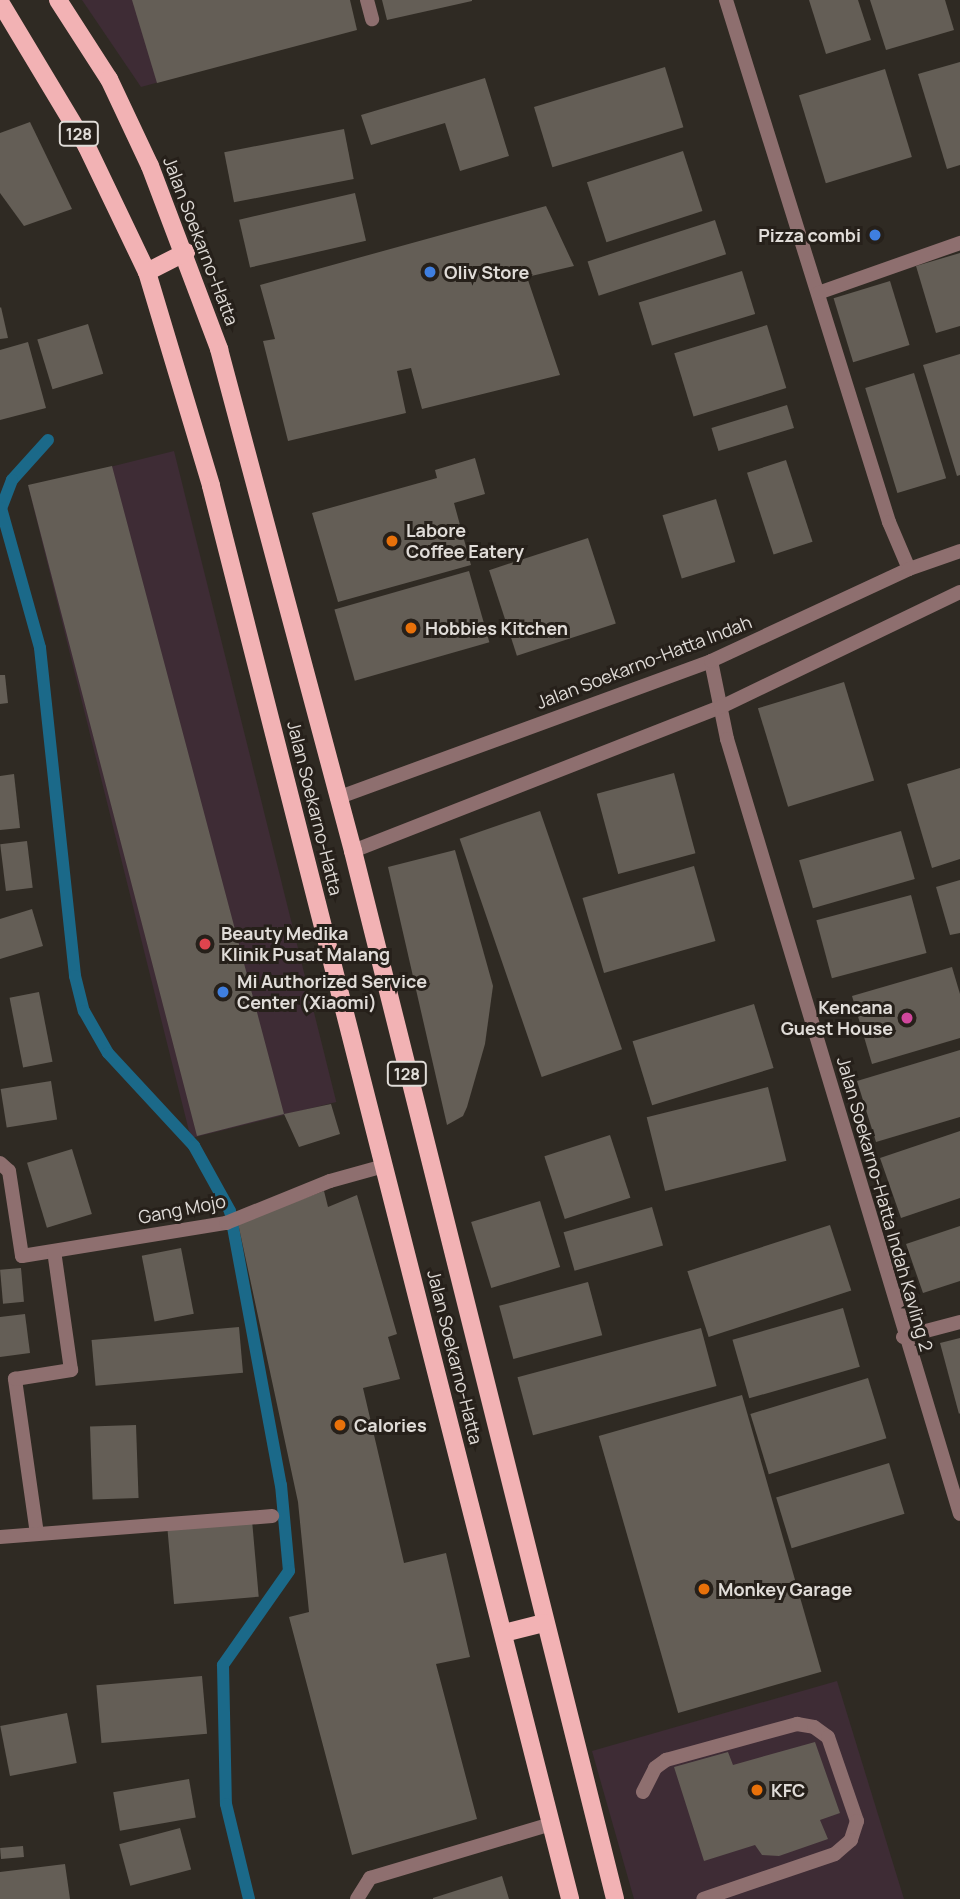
<!DOCTYPE html>
<html>
<head>
<meta charset="utf-8">
<style>
	body { margin:0 }
	#map { position:relative; width:960px; height:1899px; overflow:hidden; background:#2f2a23; font-family:Manrope,sans-serif }
	div>[style] { position:absolute }
	.commercial>* { inset:0; background:#3e2c35; transform-origin:0 0 }
	.stream>* { height:12px; margin:-6px; padding:0 6px; transform-origin:6px; border-radius:6px; background:#1b6989 }
	.building>* { inset:0; background:#645e56; transform-origin:0 0 }
	.service>* { height:14px; margin:-7px; padding:0 7px; transform-origin:7px; border-radius:7px; background:#8e6f6f }
	.minor>* { height:14px; margin:-7px; padding:0 7px; transform-origin:7px; border-radius:7px; background:#8e6f6f }
	.primary>* { height:18px; margin:-9px; padding:0 9px; transform-origin:9px; border-radius:9px; background:#f2b2b4 }
	.dots>* { width:19px; height:19px; translate:-50% -50%; box-sizing:border-box; border:4px solid #26201a; border-radius:50% }
	span { translate:-50% -50%; white-space:nowrap; text-align:center; line-height:1.15; -webkit-text-stroke:6px #26201a; paint-order:stroke }
	.shield-label span { padding:2px 5px; background:#26201a; border:2px solid; border-radius:5px; -webkit-text-stroke-width:0 }
	.shield-label { font-size:16px; color:#e0dcd8; font-weight:700 }
	.poi-label { font-size:18px; color:#e0dcd8; font-weight:700 }
	.right { translate:-100% -50%; text-align:right }
	.left { translate:0 -50%; text-align:left }
	.street-label { font-size:18px; color:#e0dcd8 }
</style>
</head>
<body>
<div id="map">
	<div class="commercial">
		<div style="clip-path:polygon(82px 0,244px 0,258px 55px,141px 87px)"></div>
		<div style="left:174px;top:451px;width:671px;height:150px;rotate:76deg"></div>
		<div style="clip-path:polygon(837px 1681px,904px 1899px,634px 1899px,592px 1751px)"></div>
	</div>
	<div class="stream">
		<div style="left:48px;top:440px;width:54px;rotate:132deg"></div>
		<div style="left:12px;top:480px;width:30px;rotate:111deg"></div>
		<div style="left:1px;top:508px;width:145px;rotate:74.4deg"></div>
		<div style="left:40px;top:648px;width:330px;rotate:83.9deg"></div>
		<div style="left:75px;top:976px;width:36px;rotate:76deg"></div>
		<div style="left:84px;top:1011px;width:48px;rotate:60.3deg"></div>
		<div style="left:108px;top:1053px;width:127px;rotate:47.2deg"></div>
		<div style="left:194px;top:1146px;width:74px;rotate:61deg"></div>
		<div style="left:230px;top:1211px;width:279px;rotate:79.5deg"></div>
		<div style="left:281px;top:1485px;width:86px;rotate:84.7deg"></div>
		<div style="left:289px;top:1571px;width:115px;rotate:125.1deg"></div>
		<div style="left:223px;top:1665px;width:139px;rotate:88.8deg"></div>
		<div style="left:226px;top:1804px;width:98px;rotate:76.4deg"></div>
	</div>
	<div class="building">
		<div style="clip-path:polygon(132px 0,350px 0,357px 30px,157px 83px)"></div>
		<div style="clip-path:polygon(382px 0,472px 0,472px 1px,387px 20px)"></div>
		<div style="clip-path:polygon(809px 0,858px 0,871px 40px,826px 54px)"></div>
		<div style="clip-path:polygon(870px 0,945px 0,954px 30px,886px 50px)"></div>
		<div style="clip-path:polygon(960px 62px,960px 165px,947px 169px,918px 74px)"></div>
		<div style="left:665px;top:67px;width:63px;height:137px;rotate:73deg"></div>
		<div style="left:885px;top:69px;width:92px;height:90px;rotate:73deg"></div>
		<div style="clip-path:polygon(485px 78px,509px 156px,460px 171px,445px 123px,371px 145px,361px 115px)"></div>
		<div style="clip-path:polygon(30px 122px,72px 209px,24px 226px,0 193px,0 133px)"></div>
		<div style="left:344px;top:129px;width:51px;height:122px;rotate:79deg"></div>
		<div style="left:683px;top:151px;width:63px;height:101px;rotate:72deg"></div>
		<div style="left:355px;top:193px;width:49px;height:119px;rotate:77deg"></div>
		<div style="clip-path:polygon(546px 206px,574px 266px,527px 277px,560px 375px,422px 409px,411px 368px,397px 371px,406px 413px,288px 441px,263px 341px,275px 339px,260px 285px)"></div>
		<div style="left:715px;top:220px;width:36px;height:134px;rotate:72deg"></div>
		<div style="clip-path:polygon(960px 253px,960px 326px,936px 333px,916px 266px)"></div>
		<div style="left:742px;top:271px;width:45px;height:108px;rotate:73deg"></div>
		<div style="left:890px;top:281px;width:67px;height:59px;rotate:73deg"></div>
		<div style="clip-path:polygon(1px 307px,8px 338px,0 339px,0 308px)"></div>
		<div style="left:88px;top:324px;width:52px;height:53px;rotate:73deg"></div>
		<div style="left:767px;top:325px;width:66px;height:97px;rotate:73deg"></div>
		<div style="clip-path:polygon(28px 342px,46px 408px,0 420px,0 350px)"></div>
		<div style="clip-path:polygon(960px 354px,960px 475px,957px 476px,923px 365px)"></div>
		<div style="left:914px;top:373px;width:110px;height:51px;rotate:73deg"></div>
		<div style="left:787px;top:405px;width:24px;height:79px;rotate:73deg"></div>
		<div style="clip-path:polygon(475px 458px,485px 494px,454px 503px,471px 565px,338px 602px,312px 513px,437px 478px,435px 470px)"></div>
		<div style="left:786px;top:460px;width:86px;height:41px;rotate:72deg"></div>
		<div style="clip-path:polygon(112px 466px,284px 1114px,331px 1104px,340px 1134px,299px 1147px,284px 1114px,197px 1136px,28px 485px)"></div>
		<div style="left:716px;top:499px;width:66px;height:56px;rotate:73deg"></div>
		<div style="left:588px;top:538px;width:90px;height:104px;rotate:72deg"></div>
		<div style="left:469px;top:571px;width:74px;height:140px;rotate:74deg"></div>
		<div style="clip-path:polygon(0 675px,5px 675px,8px 703px,0 704px)"></div>
		<div style="left:844px;top:682px;width:103px;height:90px;rotate:73deg"></div>
		<div style="clip-path:polygon(960px 768px,960px 859px,932px 868px,907px 784px)"></div>
		<div style="left:674px;top:773px;width:83px;height:80px;rotate:75deg"></div>
		<div style="clip-path:polygon(14px 774px,20px 828px,0 830px,0 776px)"></div>
		<div style="left:540px;top:811px;width:252px;height:85px;rotate:71deg"></div>
		<div style="left:901px;top:831px;width:50px;height:106px;rotate:74deg"></div>
		<div style="left:27px;top:841px;width:47px;height:27px;rotate:83deg"></div>
		<div style="clip-path:polygon(455px 850px,493px 986px,485px 1044px,467px 1107px,463px 1116px,447px 1125px,388px 867px)"></div>
		<div style="left:694px;top:866px;width:78px;height:116px;rotate:74deg"></div>
		<div style="clip-path:polygon(960px 880px,960px 933px,950px 935px,936px 887px)"></div>
		<div style="left:911px;top:895px;width:60px;height:98px;rotate:75deg"></div>
		<div style="clip-path:polygon(32px 909px,43px 946px,0 959px,0 919px)"></div>
		<div style="clip-path:polygon(952px 967px,960px 994px,960px 1038px,872px 1064px,852px 996px)"></div>
		<div style="left:39px;top:992px;width:71px;height:30px;rotate:79deg"></div>
		<div style="left:754px;top:1004px;width:67px;height:127px;rotate:73deg"></div>
		<div style="clip-path:polygon(960px 1050px,960px 1117px,876px 1142px,857px 1081px)"></div>
		<div style="left:51px;top:1081px;width:39px;height:51px;rotate:81deg"></div>
		<div style="left:768px;top:1087px;width:76px;height:125px;rotate:76deg"></div>
		<div style="clip-path:polygon(960px 1131px,960px 1198px,901px 1218px,880px 1158px)"></div>
		<div style="left:610px;top:1135px;width:66px;height:69px;rotate:72deg"></div>
		<div style="left:72px;top:1149px;width:68px;height:47px;rotate:73deg"></div>
		<div style="clip-path:polygon(324px 1191px,328px 1207px,357px 1195px,397px 1334px,388px 1337px,400px 1379px,363px 1388px,404px 1563px,446px 1553px,470px 1657px,436px 1664px,477px 1819px,352px 1855px,289px 1617px,309px 1612px,298px 1502px,238px 1223px)"></div>
		<div style="left:540px;top:1201px;width:69px;height:72px;rotate:73deg"></div>
		<div style="left:652px;top:1207px;width:40px;height:92px;rotate:74deg"></div>
		<div style="left:830px;top:1225px;width:69px;height:150px;rotate:72deg"></div>
		<div style="clip-path:polygon(960px 1226px,960px 1281px,923px 1293px,906px 1244px)"></div>
		<div style="left:181px;top:1248px;width:67px;height:40px;rotate:79deg"></div>
		<div style="left:21px;top:1268px;width:34px;height:21px;rotate:85deg"></div>
		<div style="left:588px;top:1282px;width:55px;height:92px;rotate:75deg"></div>
		<div style="left:843px;top:1308px;width:61px;height:115px;rotate:74deg"></div>
		<div style="clip-path:polygon(25px 1314px,30px 1353px,0 1357px,0 1317px)"></div>
		<div style="left:239px;top:1327px;width:46px;height:148px;rotate:85deg"></div>
		<div style="left:701px;top:1328px;width:60px;height:190px;rotate:75deg"></div>
		<div style="clip-path:polygon(960px 1338px,960px 1413px,959px 1414px,940px 1343px)"></div>
		<div style="left:868px;top:1378px;width:63px;height:123px;rotate:73deg"></div>
		<div style="left:742px;top:1395px;width:288px;height:149px;rotate:74deg"></div>
		<div style="left:136px;top:1425px;width:73px;height:46px;rotate:88deg"></div>
		<div style="left:889px;top:1463px;width:53px;height:118px;rotate:73deg"></div>
		<div style="left:252px;top:1520px;width:77px;height:85px;rotate:85deg"></div>
		<div style="left:202px;top:1676px;width:58px;height:106px;rotate:85deg"></div>
		<div style="left:67px;top:1713px;width:51px;height:68px;rotate:79deg"></div>
		<div style="clip-path:polygon(815px 1742px,840px 1813px,820px 1820px,828px 1839px,779px 1856px,762px 1855px,755px 1845px,704px 1861px,674px 1767px,728px 1752px,733px 1765px)"></div>
		<div style="left:189px;top:1779px;width:39px;height:77px;rotate:80deg"></div>
		<div style="left:180px;top:1828px;width:43px;height:63px;rotate:75deg"></div>
		<div style="left:23px;top:1846px;width:11px;height:23px;rotate:85deg"></div>
		<div style="clip-path:polygon(65px 1864px,70px 1899px,0 1899px,0 1872px)"></div>
		<div style="clip-path:polygon(502px 1876px,509px 1899px,433px 1899px,433px 1898px)"></div>
	</div>
	<div class="service">
		<div style="left:643px;top:1792px;width:27px;rotate:-63deg"></div>
		<div style="left:655px;top:1768px;width:14px;rotate:-36deg"></div>
		<div style="left:666px;top:1760px;width:136px;rotate:-15.4deg"></div>
		<div style="left:797px;top:1724px;width:17px;rotate:10deg"></div>
		<div style="left:814px;top:1727px;width:17px;rotate:36deg"></div>
		<div style="left:828px;top:1737px;width:89px;rotate:71deg"></div>
		<div style="left:857px;top:1821px;width:20px;rotate:108deg"></div>
		<div style="left:851px;top:1840px;width:21px;rotate:139deg"></div>
		<div style="left:835px;top:1854px;width:139px;rotate:161.2deg"></div>
		<div style="left:357px;top:1899px;width:25px;rotate:-58deg"></div>
		<div style="left:370px;top:1878px;width:189px;rotate:-16.6deg"></div>
	</div>
	<div class="minor">
		<div style="left:367px;top:0;width:20px;rotate:75deg"></div>
		<div style="left:726px;top:0;width:547px;rotate:72.66deg"></div>
		<div style="left:889px;top:522px;width:51px;rotate:66.9deg"></div>
		<div style="left:818px;top:293px;width:151px;rotate:-19.4deg"></div>
		<div style="left:711px;top:661px;width:80px;rotate:78.4deg"></div>
		<div style="left:727px;top:739px;width:809px;rotate:73.27deg"></div>
		<div style="left:337px;top:798px;width:398px;rotate:-20.1deg"></div>
		<div style="left:711px;top:661px;width:218px;rotate:-24.9deg"></div>
		<div style="left:909px;top:569px;width:54px;rotate:-19.4deg"></div>
		<div style="left:353px;top:851px;width:395px;rotate:-21.4deg"></div>
		<div style="left:721px;top:707px;width:265px;rotate:-25.7deg"></div>
		<div style="left:0;top:1163px;width:12px;rotate:42deg"></div>
		<div style="left:9px;top:1171px;width:86px;rotate:81.3deg"></div>
		<div style="left:22px;top:1256px;width:207px;rotate:-9.2deg"></div>
		<div style="left:226px;top:1223px;width:112px;rotate:-22deg"></div>
		<div style="left:330px;top:1181px;width:56px;rotate:-15.5deg"></div>
		<div style="left:903px;top:1337px;width:59px;rotate:-14.7deg"></div>
		<div style="left:37px;top:1534px;width:157px;rotate:-98.1deg"></div>
		<div style="left:15px;top:1379px;width:57px;rotate:-9.1deg"></div>
		<div style="left:71px;top:1370px;width:120px;rotate:-98.1deg"></div>
		<div style="left:0;top:1537px;width:273px;rotate:-4.4deg"></div>
	</div>
	<div class="primary">
		<div style="left:58px;top:0;width:94px;rotate:57.2deg"></div>
		<div style="left:109px;top:79px;width:96px;rotate:64.8deg"></div>
		<div style="left:150px;top:166px;width:196px;rotate:69.3deg"></div>
		<div style="left:219px;top:349px;width:520px;rotate:75.05deg"></div>
		<div style="left:353px;top:851px;width:1080px;rotate:75.96deg"></div>
		<div style="left:0;top:2px;width:169px;rotate:59deg"></div>
		<div style="left:87px;top:147px;width:139px;rotate:64.4deg"></div>
		<div style="left:147px;top:272px;width:223px;rotate:73.3deg"></div>
		<div style="left:211px;top:486px;width:1458px;rotate:75.74deg"></div>
		<div style="left:147px;top:272px;width:44px;rotate:-27.1deg"></div>
		<div style="left:504px;top:1633px;width:41px;rotate:-14deg"></div>
	</div>
	<div class="dots">
		<div style="left:875px;top:235px;background:#3f7fe0"></div>
		<div style="left:430px;top:272px;background:#3f7fe0"></div>
		<div style="left:392px;top:541px;background:#e8710a"></div>
		<div style="left:411px;top:628px;background:#e8710a"></div>
		<div style="left:205px;top:944px;background:#e0444e"></div>
		<div style="left:223px;top:992px;background:#3f7fe0"></div>
		<div style="left:907px;top:1018px;background:#d1479c"></div>
		<div style="left:340px;top:1425px;background:#e8710a"></div>
		<div style="left:704px;top:1589px;background:#e8710a"></div>
		<div style="left:757px;top:1790px;background:#e8710a"></div>
	</div>
	<div class="shield-label">
		<span style="left:79px;top:134px">128</span>
		<span style="left:407px;top:1074px">128</span>
	</div>
	<div class="poi-label">
		<span class="right" style="left:861px;top:235px">Pizza combi</span>
		<span class="left" style="left:444px;top:272px">Oliv Store</span>
		<span class="left" style="left:406px;top:541px">Labore<br>Coffee Eatery</span>
		<span class="left" style="left:425px;top:628px">Hobbies Kitchen</span>
		<span class="left" style="left:221px;top:944px">Beauty Medika<br>Klinik Pusat Malang</span>
		<span class="left" style="left:237px;top:992px">Mi Authorized Service<br>Center (Xiaomi)</span>
		<span class="right" style="left:893px;top:1018px">Kencana<br>Guest House</span>
		<span class="left" style="left:354px;top:1425px">Calories</span>
		<span class="left" style="left:718px;top:1589px">Monkey Garage</span>
		<span class="left" style="left:771px;top:1790px">KFC</span>
	</div>
	<div class="street-label">
		<span style="left:201px;top:241px;rotate:69deg">Jalan Soekarno-Hatta</span>
		<span style="left:644px;top:662px;rotate:-21deg">Jalan Soekarno-Hatta Indah</span>
		<span style="left:315px;top:808px;rotate:76deg">Jalan Soekarno-Hatta</span>
		<span style="left:885px;top:1204px;rotate:74deg">Jalan Soekarno-Hatta Indah Kavling 2</span>
		<span style="left:182px;top:1209px;rotate:-11deg">Gang Mojo</span>
		<span style="left:455px;top:1357px;rotate:76deg">Jalan Soekarno-Hatta</span>
	</div>
</div>
</body>
</html>
